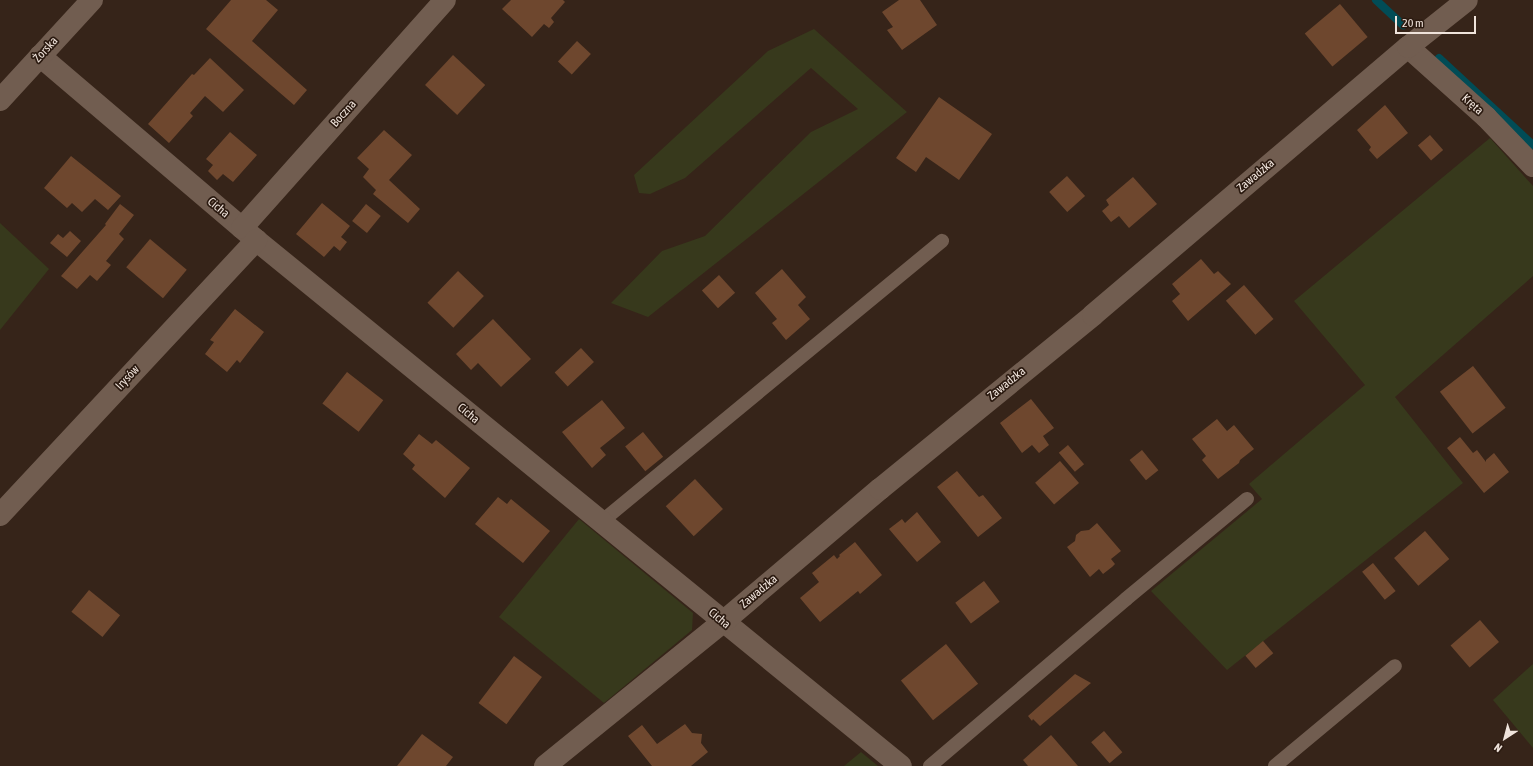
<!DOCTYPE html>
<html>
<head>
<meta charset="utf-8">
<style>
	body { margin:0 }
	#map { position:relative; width:1533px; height:766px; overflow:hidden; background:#362419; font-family:"Asap Condensed",sans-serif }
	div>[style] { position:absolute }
	.green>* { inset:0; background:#37391c }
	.stream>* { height:8px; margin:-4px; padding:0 4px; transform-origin:4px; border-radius:4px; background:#014c56 }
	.building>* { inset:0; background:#6e472e; transform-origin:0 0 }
	.service>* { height:14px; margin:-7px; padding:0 7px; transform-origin:7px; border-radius:7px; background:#715d50 }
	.minor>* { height:22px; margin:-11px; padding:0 11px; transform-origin:11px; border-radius:11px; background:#715d50 }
	.tertiary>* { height:22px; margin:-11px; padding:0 11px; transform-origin:11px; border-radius:11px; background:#715d50 }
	span { translate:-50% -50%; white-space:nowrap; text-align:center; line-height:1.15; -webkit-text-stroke:3.5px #2b1a10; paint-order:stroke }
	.street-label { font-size:12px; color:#efe3db }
	.north { position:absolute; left:1485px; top:718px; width:40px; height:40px; -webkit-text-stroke:3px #2b1a10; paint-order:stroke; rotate:216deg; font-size:11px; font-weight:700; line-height:16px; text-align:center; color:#efe3db }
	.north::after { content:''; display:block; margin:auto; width:14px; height:18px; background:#efe3db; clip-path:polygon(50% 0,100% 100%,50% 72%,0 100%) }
	.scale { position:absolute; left:1395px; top:16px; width:81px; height:18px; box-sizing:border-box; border:2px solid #efe3db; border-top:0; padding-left:5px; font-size:12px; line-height:14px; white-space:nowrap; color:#efe3db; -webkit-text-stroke:3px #2b1a10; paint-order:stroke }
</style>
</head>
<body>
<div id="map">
	<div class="green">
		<div style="clip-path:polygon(814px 29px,907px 112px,648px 317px,611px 303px,662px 251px,705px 236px,811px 132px,858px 109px,811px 68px,685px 178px,650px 194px,639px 193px,634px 175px,768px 51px)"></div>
		<div style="clip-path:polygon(1490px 138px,1533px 186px,1533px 276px,1395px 397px,1463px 483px,1227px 670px,1151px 591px,1262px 499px,1249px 484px,1365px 385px,1294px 301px)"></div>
		<div style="clip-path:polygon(0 223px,49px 269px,0 330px)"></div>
		<div style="clip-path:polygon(579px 519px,693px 613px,692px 630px,604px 703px,499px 617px)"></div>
		<div style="clip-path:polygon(1533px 664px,1533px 748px,1493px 700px)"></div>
		<div style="clip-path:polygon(861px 752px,878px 766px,844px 766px)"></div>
	</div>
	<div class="stream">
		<div style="left:1376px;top:0;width:37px;rotate:43deg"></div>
		<div style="left:1439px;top:58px;width:128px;rotate:42.8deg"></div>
	</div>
	<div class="building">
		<div style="clip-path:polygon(231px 0,266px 0,278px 10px,252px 41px,307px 90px,294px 105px,206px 29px)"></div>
		<div style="clip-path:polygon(511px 0,563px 0,565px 2px,551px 18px,554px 22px,549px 28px,544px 24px,532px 37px,502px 9px)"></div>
		<div style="clip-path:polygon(899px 0,920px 0,937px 25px,902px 50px,887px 30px,893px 27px,882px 12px)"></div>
		<div style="left:1340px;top:4px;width:43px;height:46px;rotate:50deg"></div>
		<div style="left:577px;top:41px;width:19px;height:28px;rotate:43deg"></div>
		<div style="left:453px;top:55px;width:44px;height:41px;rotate:43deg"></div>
		<div style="clip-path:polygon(210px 58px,244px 90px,223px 112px,205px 96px,190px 113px,193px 116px,169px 143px,148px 124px,192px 74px,194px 75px)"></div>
		<div style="clip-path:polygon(939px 97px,992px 134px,959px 180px,926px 157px,916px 172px,896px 158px)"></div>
		<div style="clip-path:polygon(1385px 105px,1408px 133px,1377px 159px,1369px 150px,1371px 147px,1357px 130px)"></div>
		<div style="clip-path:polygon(384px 130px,412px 155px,389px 180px,420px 209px,408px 223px,373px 194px,376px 190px,363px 177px,369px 169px,357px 158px)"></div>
		<div style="clip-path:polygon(230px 132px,257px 155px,233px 182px,223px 174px,217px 180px,208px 171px,213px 165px,206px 159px)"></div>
		<div style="left:1430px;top:135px;width:20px;height:16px;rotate:49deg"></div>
		<div style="clip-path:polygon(71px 156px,121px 196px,108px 210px,95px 199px,82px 212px,72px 203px,67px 208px,44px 188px)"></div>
		<div style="left:1067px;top:176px;width:27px;height:24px;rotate:48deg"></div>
		<div style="clip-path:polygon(1133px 177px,1157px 204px,1129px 228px,1119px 216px,1111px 222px,1102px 211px,1109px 205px,1106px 200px)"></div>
		<div style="clip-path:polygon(322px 203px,350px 226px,341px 237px,347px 242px,340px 251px,334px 246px,324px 257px,296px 234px)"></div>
		<div style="clip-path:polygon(120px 204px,134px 215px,119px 234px,124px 239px,106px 261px,111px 265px,97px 281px,90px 275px,77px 289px,61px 276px,106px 225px,105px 224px)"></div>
		<div style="left:366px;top:204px;width:19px;height:22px;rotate:39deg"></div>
		<div style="clip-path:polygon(70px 231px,81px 241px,67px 257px,50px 243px,58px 234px,63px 238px)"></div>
		<div style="left:150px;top:239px;width:48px;height:37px;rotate:40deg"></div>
		<div style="clip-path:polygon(1201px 259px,1214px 274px,1218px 271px,1231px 284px,1188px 321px,1172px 301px,1180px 294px,1172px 284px)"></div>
		<div style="clip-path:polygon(782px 269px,806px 297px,798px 305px,810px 319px,786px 340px,772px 323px,777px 319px,755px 293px)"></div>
		<div style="left:458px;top:271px;width:36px;height:44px;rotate:44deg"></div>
		<div style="left:719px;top:275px;width:24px;height:23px;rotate:48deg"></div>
		<div style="left:1244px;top:285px;width:45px;height:24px;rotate:49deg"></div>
		<div style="clip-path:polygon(235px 309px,264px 332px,240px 363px,237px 360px,227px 372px,205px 354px,214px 342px,210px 340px)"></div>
		<div style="clip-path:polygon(493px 319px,531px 359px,501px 387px,478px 363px,471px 370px,456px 354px)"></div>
		<div style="left:581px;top:348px;width:19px;height:36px;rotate:47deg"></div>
		<div style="left:1473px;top:366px;width:53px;height:42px;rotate:52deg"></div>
		<div style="left:347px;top:372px;width:46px;height:40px;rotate:38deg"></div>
		<div style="clip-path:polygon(1031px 399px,1054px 428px,1043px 436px,1049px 445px,1039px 453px,1032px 445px,1022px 453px,1000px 423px)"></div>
		<div style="clip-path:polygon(602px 400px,625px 428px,600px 448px,606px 455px,592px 468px,562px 432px)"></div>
		<div style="clip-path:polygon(1217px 419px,1227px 431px,1234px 425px,1254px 449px,1240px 460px,1239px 463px,1218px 479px,1202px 460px,1206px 456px,1192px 439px)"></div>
		<div style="left:643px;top:432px;width:32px;height:23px;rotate:51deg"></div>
		<div style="clip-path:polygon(419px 434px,432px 444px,436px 440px,470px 468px,445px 498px,412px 469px,415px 465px,403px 454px)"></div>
		<div style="clip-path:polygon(1460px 437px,1473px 453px,1477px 450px,1486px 462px,1486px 460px,1494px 453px,1509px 472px,1484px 493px,1447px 448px)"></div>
		<div style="left:1068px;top:445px;width:25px;height:12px;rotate:50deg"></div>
		<div style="left:1142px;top:450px;width:26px;height:16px;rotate:51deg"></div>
		<div style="left:1060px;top:461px;width:29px;height:33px;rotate:49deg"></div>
		<div style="clip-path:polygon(957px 471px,979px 497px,983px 495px,1002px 518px,978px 537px,937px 487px)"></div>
		<div style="left:695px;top:479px;width:41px;height:40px;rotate:47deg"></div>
		<div style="clip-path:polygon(498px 497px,507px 504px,511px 499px,550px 531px,523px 563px,475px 524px)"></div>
		<div style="clip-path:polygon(917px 512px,941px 542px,917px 562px,889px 529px,902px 519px,905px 523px)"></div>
		<div style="clip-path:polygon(1097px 523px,1121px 551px,1111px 559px,1115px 564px,1112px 567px,1103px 574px,1099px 569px,1090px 577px,1067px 547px,1075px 541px,1076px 535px,1081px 531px,1089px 530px)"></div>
		<div style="left:1425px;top:531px;width:37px;height:41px;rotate:49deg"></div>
		<div style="clip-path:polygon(855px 542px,882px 575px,860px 594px,858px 591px,820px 622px,800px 598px,819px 582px,812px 573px,834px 555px,837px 559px,840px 556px,839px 555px)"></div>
		<div style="left:1373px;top:563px;width:36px;height:14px;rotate:51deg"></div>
		<div style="left:984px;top:581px;width:26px;height:36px;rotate:53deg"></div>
		<div style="left:89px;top:590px;width:40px;height:28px;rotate:39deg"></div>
		<div style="left:1480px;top:620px;width:29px;height:39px;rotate:49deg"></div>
		<div style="left:1263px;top:641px;width:16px;height:23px;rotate:50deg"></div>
		<div style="left:946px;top:644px;width:51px;height:58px;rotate:51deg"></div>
		<div style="left:514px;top:656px;width:35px;height:59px;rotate:37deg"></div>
		<div style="clip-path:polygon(1075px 674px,1091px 683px,1040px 726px,1033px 719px,1032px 721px,1028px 716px)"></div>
		<div style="clip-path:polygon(685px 724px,692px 733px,702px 734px,701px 743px,708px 752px,691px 766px,652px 766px,628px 736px,642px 725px,657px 744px)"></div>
		<div style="left:1104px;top:731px;width:28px;height:17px;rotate:49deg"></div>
		<div style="clip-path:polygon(422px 734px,453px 757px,446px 766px,397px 766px)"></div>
		<div style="clip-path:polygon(1051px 735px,1078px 766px,1028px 766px,1023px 760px)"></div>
	</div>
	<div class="service">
		<div style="left:601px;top:522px;width:442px;rotate:-39.5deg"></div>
		<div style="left:930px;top:766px;width:257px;rotate:-40.4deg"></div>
		<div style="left:1126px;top:599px;width:157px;rotate:-39.6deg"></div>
		<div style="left:1275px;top:766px;width:156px;rotate:-39.8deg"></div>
	</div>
	<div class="minor">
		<div style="left:1408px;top:47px;width:105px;rotate:41.9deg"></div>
		<div style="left:1486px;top:117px;width:68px;rotate:46.2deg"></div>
		<div style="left:40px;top:56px;width:284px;rotate:40.4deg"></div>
		<div style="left:256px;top:240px;width:832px;rotate:39.2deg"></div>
		<div style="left:242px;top:228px;width:305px;rotate:-48.3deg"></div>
		<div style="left:0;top:515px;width:376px;rotate:-47deg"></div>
		<div style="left:545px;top:766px;width:229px;rotate:-39deg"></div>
		<div style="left:723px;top:622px;width:206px;rotate:-40.3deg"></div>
		<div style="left:880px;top:489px;width:275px;rotate:-39.2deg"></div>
		<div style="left:1093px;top:315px;width:414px;rotate:-40.4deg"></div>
		<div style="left:1408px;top:47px;width:75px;rotate:-38.5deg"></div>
	</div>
	<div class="tertiary">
		<div style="left:0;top:100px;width:136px;rotate:-47.4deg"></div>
	</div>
	<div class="street-label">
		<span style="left:46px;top:50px;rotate:-47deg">Żorska</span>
		<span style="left:1472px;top:105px;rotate:42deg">Kręta</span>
		<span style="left:344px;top:114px;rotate:-48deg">Boczna</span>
		<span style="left:1256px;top:176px;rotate:-40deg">Zawadzka</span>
		<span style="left:218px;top:208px;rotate:40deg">Cicha</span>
		<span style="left:128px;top:378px;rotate:-47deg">Irysów</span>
		<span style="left:1007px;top:384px;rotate:-39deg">Zawadzka</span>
		<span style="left:468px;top:414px;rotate:39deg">Cicha</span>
		<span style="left:759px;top:592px;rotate:-40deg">Zawadzka</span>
		<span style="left:719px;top:619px;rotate:39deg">Cicha</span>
	</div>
	<div class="north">N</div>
	<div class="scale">20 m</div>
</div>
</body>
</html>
